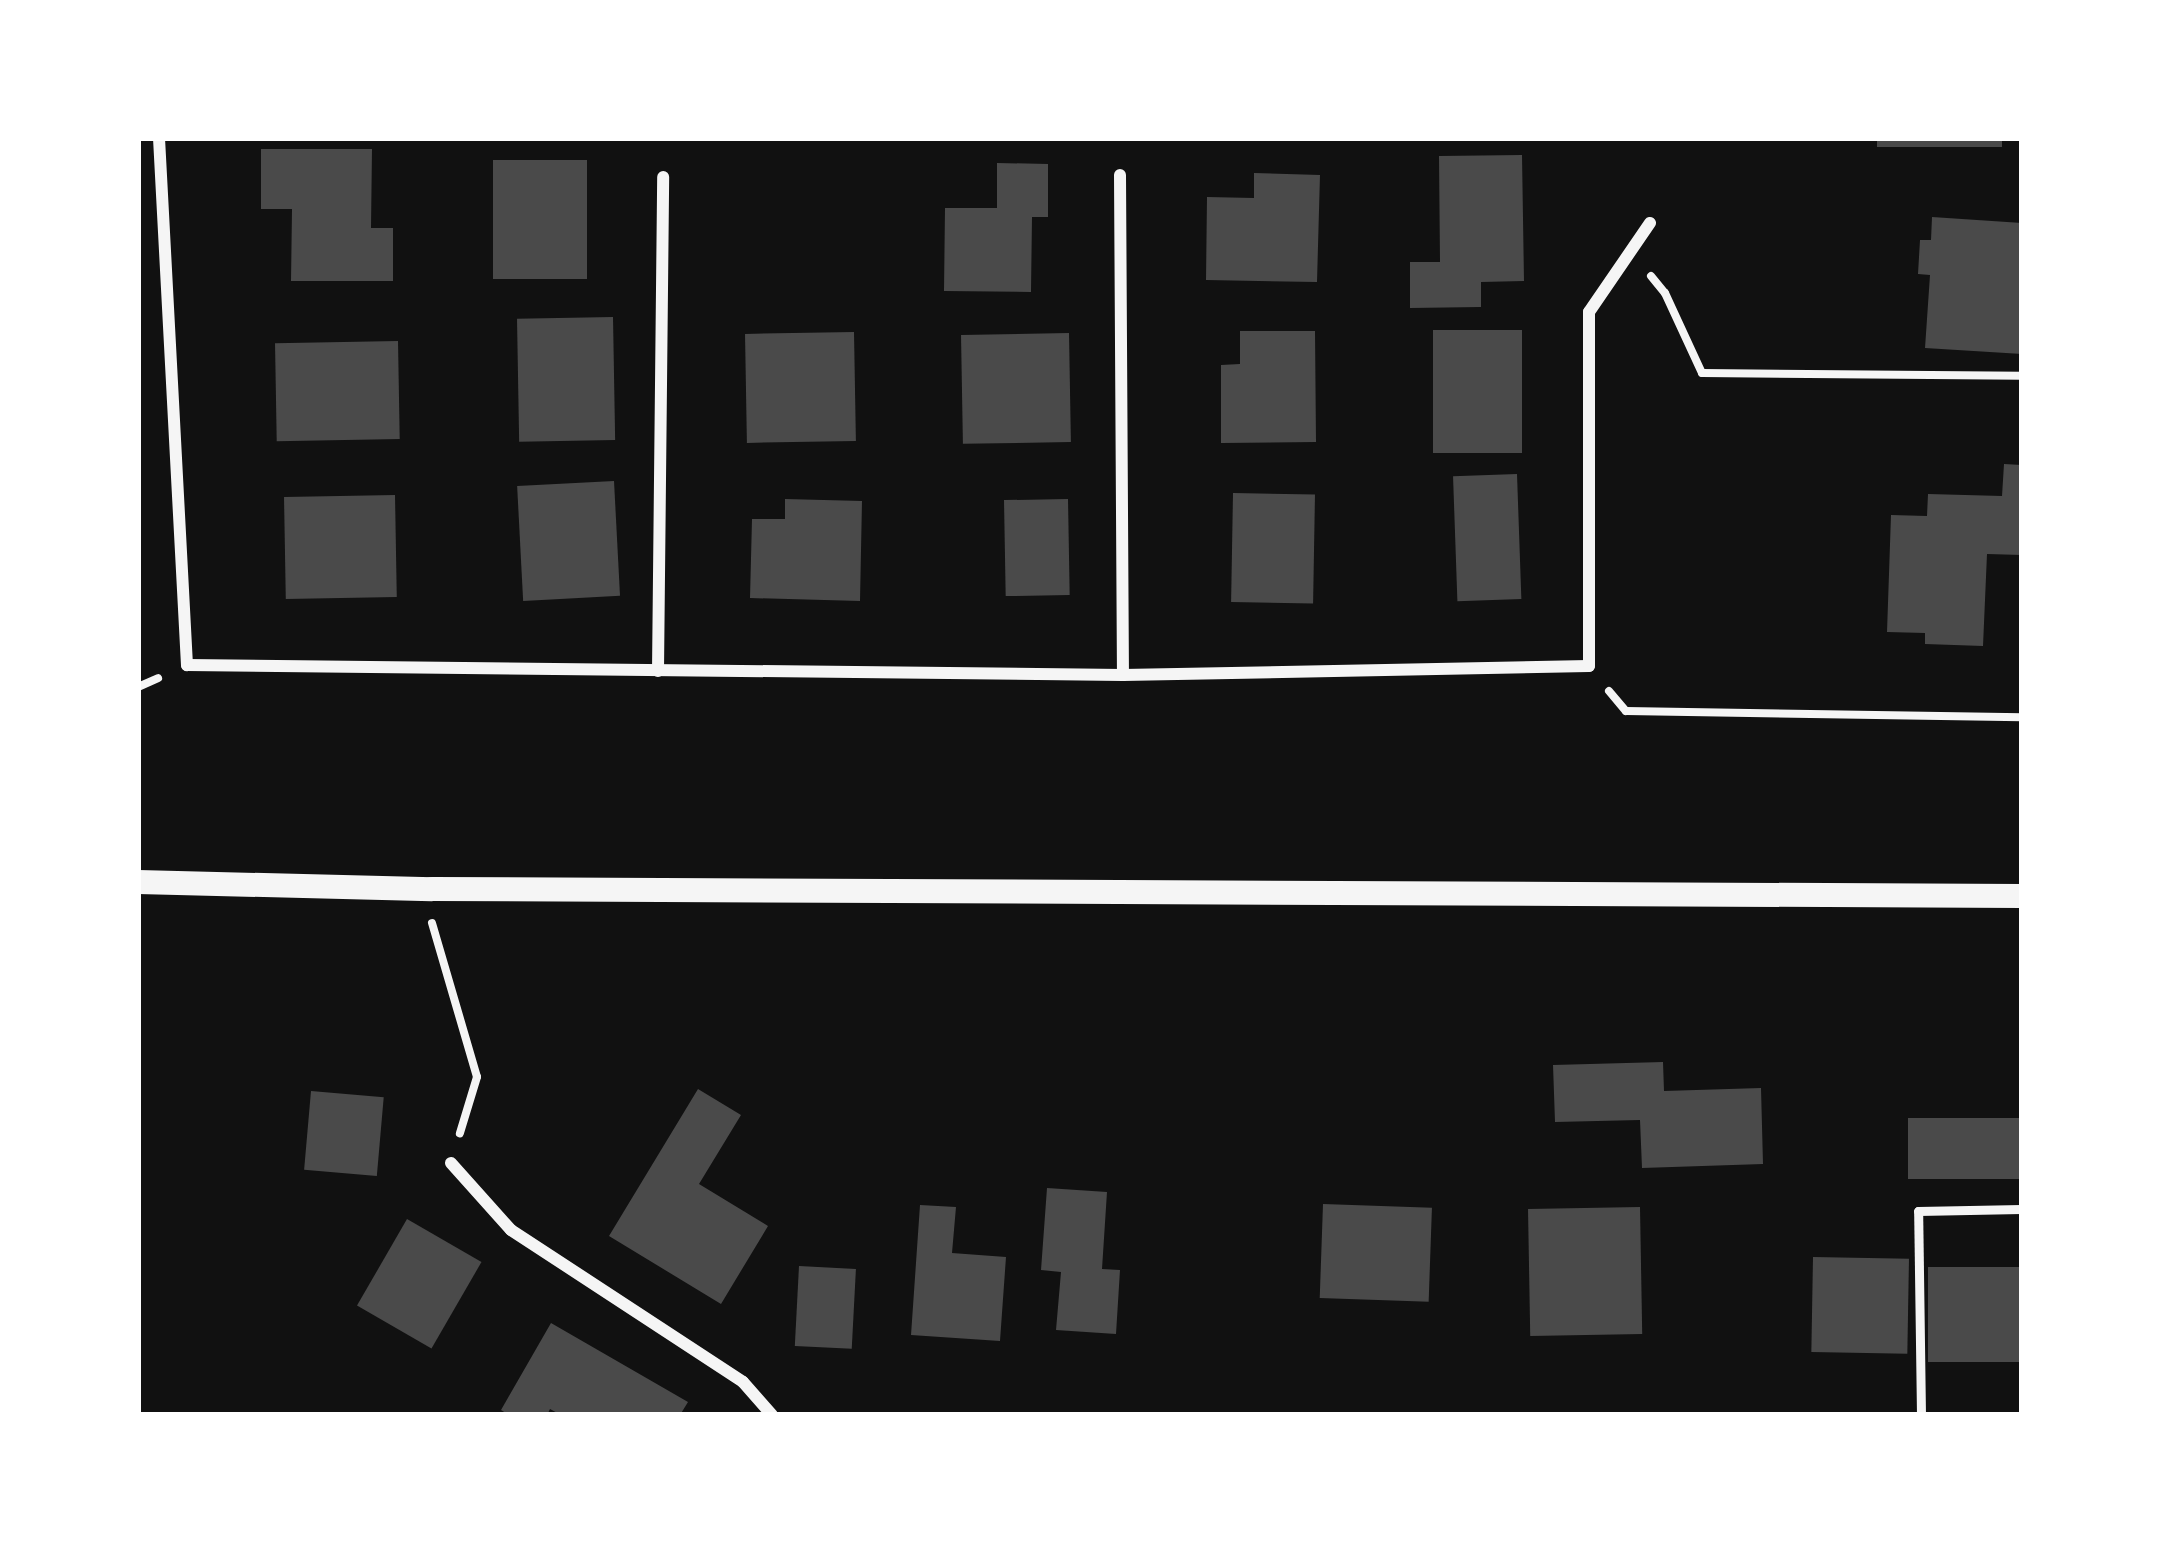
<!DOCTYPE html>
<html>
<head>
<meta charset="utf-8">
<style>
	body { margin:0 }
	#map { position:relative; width:2160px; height:1553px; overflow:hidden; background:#111; font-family:Arial,sans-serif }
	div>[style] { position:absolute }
	.building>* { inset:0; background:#4a4a4a; transform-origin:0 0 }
	.path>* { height:8px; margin:-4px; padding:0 4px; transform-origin:4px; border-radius:4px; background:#f5f5f5 }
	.service>* { height:9px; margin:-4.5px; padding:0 4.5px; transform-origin:4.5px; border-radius:4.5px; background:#f5f5f5 }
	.minor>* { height:12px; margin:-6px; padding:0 6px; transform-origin:6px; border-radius:6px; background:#f5f5f5 }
	.secondary>* { height:24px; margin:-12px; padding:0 12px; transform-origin:12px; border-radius:12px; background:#f5f5f5 }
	span { translate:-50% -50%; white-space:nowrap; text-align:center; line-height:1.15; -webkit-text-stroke:10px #fff; paint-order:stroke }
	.frame { position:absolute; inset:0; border:141px solid #fff; pointer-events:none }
</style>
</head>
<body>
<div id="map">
	<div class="building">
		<div style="left:1877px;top:138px;width:125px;height:9px"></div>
		<div style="clip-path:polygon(261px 149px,372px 149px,371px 228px,393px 228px,393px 281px,291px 281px,292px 209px,261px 209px)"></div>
		<div style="clip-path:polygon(1522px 155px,1524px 281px,1481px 282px,1481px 307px,1410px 308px,1410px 262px,1440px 262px,1439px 156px)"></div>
		<div style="left:587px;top:160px;width:119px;height:94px;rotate:90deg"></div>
		<div style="clip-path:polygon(997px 163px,1048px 164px,1048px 217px,1032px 217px,1031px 292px,944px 291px,945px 208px,997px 208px)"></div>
		<div style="clip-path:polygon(1254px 173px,1320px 175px,1317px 282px,1206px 280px,1207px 197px,1254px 198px)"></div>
		<div style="clip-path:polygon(1932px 217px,2022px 223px,2022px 354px,1925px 348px,1930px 275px,1918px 274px,1920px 240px,1931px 240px)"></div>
		<div style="left:613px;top:317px;width:123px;height:96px;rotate:89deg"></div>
		<div style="left:1433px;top:330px;width:89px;height:123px"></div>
		<div style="clip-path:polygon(1240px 331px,1315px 331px,1316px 442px,1221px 443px,1221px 365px,1240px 364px)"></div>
		<div style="left:854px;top:332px;width:109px;height:109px;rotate:89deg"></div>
		<div style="left:1069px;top:333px;width:109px;height:108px;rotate:89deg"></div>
		<div style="left:398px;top:341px;width:98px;height:123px;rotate:89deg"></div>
		<div style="clip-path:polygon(2004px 464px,2022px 465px,2022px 555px,1987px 554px,1983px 646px,1925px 644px,1925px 633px,1887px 632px,1891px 515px,1927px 516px,1928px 494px,2002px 496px)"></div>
		<div style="left:1517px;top:474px;width:125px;height:64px;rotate:88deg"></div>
		<div style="left:614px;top:481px;width:115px;height:97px;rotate:87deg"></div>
		<div style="left:1233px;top:493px;width:82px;height:109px;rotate:1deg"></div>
		<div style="left:395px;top:495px;width:102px;height:111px;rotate:89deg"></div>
		<div style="clip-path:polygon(785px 499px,862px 501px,860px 601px,750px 598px,752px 519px,785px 519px)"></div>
		<div style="left:1068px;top:499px;width:96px;height:64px;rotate:89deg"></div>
		<div style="clip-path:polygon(1663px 1062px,1664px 1091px,1761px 1088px,1763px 1164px,1642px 1168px,1640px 1120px,1555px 1122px,1553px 1065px)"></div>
		<div style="clip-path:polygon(698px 1089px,741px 1115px,699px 1184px,768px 1226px,721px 1304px,609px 1236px)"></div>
		<div style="left:311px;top:1091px;width:73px;height:79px;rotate:5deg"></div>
		<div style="left:1908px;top:1118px;width:113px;height:61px"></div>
		<div style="clip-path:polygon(1047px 1188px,1107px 1192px,1102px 1269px,1120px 1270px,1116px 1334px,1056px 1330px,1061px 1272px,1041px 1270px)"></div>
		<div style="left:1323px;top:1204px;width:109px;height:94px;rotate:2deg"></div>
		<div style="clip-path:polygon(920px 1205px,956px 1207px,952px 1253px,1006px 1257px,1000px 1341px,911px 1335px)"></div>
		<div style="left:1640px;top:1207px;width:127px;height:112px;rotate:89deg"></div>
		<div style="left:407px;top:1219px;width:86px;height:100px;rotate:30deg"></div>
		<div style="left:1813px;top:1257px;width:96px;height:95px;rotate:1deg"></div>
		<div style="left:799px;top:1266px;width:57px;height:80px;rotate:3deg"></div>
		<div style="left:2022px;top:1267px;width:95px;height:94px;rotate:90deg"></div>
		<div style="clip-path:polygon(551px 1323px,688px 1402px,680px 1415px,561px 1415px,550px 1409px,547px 1415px,509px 1415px,501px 1410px)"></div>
	</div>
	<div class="path">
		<div style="left:1651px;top:276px;width:22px;rotate:51deg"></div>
		<div style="left:1665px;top:293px;width:88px;rotate:65.2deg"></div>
		<div style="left:1702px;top:373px;width:320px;rotate:0.5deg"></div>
		<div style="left:138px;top:687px;width:22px;rotate:-24deg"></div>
		<div style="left:1609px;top:691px;width:26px;rotate:50deg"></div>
		<div style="left:1626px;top:711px;width:396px;rotate:0.9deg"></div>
		<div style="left:432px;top:923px;width:160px;rotate:73.7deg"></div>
		<div style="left:477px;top:1077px;width:59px;rotate:106.9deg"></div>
	</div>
	<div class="service">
		<div style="left:1921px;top:1415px;width:204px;rotate:-90.8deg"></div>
		<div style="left:1918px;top:1211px;width:103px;rotate:-1.1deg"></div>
	</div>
	<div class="minor">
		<div style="left:159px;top:138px;width:528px;rotate:86.96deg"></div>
		<div style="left:187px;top:665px;width:936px;rotate:0.61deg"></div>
		<div style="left:1123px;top:675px;width:466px;rotate:-1.1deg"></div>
		<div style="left:1589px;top:666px;width:354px;rotate:-90deg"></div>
		<div style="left:1589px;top:312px;width:108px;rotate:-55.6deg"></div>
		<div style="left:1120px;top:175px;width:500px;rotate:89.66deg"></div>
		<div style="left:658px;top:671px;width:494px;rotate:-89.4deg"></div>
		<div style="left:451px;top:1163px;width:90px;rotate:48.2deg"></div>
		<div style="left:511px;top:1230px;width:277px;rotate:33.2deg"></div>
		<div style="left:743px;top:1382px;width:44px;rotate:48.7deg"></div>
	</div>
	<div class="secondary">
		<div style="left:138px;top:882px;width:294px;rotate:1.4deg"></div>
		<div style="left:432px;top:889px;width:1590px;rotate:0.25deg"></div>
	</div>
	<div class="frame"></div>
</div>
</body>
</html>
